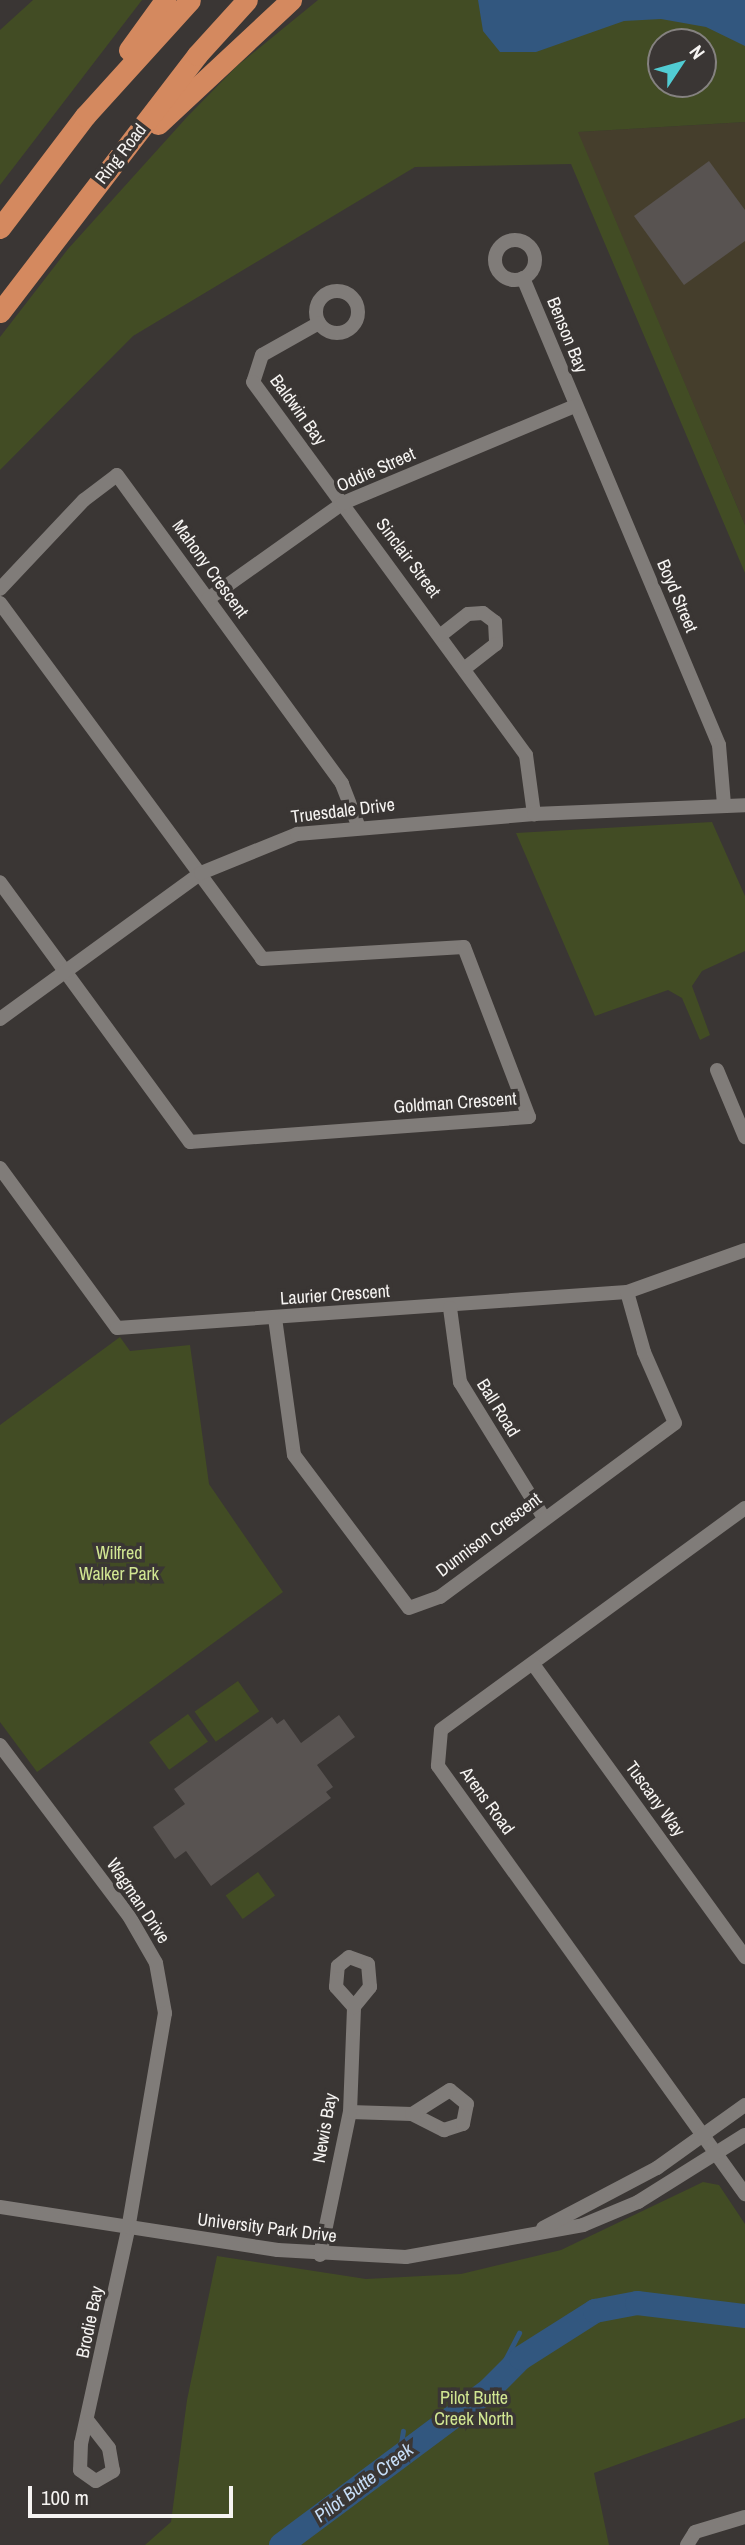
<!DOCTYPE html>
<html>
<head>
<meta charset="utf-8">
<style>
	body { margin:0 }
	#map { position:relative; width:745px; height:2545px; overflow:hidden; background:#3a3634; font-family:"Archivo Narrow",sans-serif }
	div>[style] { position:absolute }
	.commercial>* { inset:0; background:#453e2c }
	.green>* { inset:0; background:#424c24; transform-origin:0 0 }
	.water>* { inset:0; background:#32577f }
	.stream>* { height:4.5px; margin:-2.25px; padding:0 2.25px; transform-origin:2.25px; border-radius:2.25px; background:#32577f }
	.river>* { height:24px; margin:-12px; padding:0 12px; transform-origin:12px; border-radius:12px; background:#32577f }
	.building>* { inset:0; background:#585351 }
	.minor>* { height:14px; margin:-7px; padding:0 7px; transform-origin:7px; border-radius:7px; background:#807c79 }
	.minor>.ring { margin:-7px; padding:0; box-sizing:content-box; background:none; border:14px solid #807c79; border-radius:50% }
	.highway>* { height:21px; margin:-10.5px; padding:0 10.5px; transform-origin:10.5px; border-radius:10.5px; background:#d4895f }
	span { translate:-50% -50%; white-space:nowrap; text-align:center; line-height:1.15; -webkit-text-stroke:7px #3a3634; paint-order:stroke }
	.street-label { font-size:18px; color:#f6f4f2 }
	.park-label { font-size:18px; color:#d1e692 }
	.water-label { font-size:19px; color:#c6ddf7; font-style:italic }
	.north { position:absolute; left:647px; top:28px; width:70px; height:70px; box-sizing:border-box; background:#3a3634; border:2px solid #858280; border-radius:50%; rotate:54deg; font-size:19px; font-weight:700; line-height:28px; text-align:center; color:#f6f4f2 }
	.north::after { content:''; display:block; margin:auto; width:24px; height:32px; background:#51ccd3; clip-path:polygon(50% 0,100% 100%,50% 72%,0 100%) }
	.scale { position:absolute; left:28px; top:2486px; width:205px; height:32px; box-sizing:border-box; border:4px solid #f6f4f2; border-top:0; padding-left:9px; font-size:21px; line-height:24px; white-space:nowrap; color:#f6f4f2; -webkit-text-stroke:5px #3a3634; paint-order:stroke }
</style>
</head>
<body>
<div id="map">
	<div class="commercial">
		<div style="clip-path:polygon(745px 122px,745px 525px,577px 132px)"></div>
	</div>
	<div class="green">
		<div style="clip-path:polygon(33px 0,142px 0,0 185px,0 30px)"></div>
		<div style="clip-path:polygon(evenodd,318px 0,745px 0,745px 122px,578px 132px,745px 525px,745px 573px,571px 164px,415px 167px,133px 336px,0 470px,0 337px,68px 249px,187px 117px,237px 66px,318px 0,661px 42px,703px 42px,703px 84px,661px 84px,661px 42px)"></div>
		<div style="clip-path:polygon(712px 822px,745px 896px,745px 951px,702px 971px,692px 986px,710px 1035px,700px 1040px,682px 998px,668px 990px,595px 1016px,516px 833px)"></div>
		<div style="clip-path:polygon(120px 1337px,130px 1351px,190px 1345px,209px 1484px,283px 1592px,37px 1772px,0 1722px,0 1425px)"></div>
		<div style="left:238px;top:1681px;width:37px;height:53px;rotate:55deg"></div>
		<div style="left:188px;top:1714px;width:34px;height:48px;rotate:54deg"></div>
		<div style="left:258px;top:1872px;width:29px;height:40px;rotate:54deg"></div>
		<div style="clip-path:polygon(703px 2182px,719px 2185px,745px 2224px,745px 2418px,594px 2473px,609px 2545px,145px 2545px,171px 2522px,187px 2400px,217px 2256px,366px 2279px,461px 2274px,561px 2250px)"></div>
	</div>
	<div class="water">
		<div style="clip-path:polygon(478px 0,745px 0,745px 46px,706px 27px,661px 19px,624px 21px,536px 52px,500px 52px,483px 31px)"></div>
	</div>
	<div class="stream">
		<div style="left:490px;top:2389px;width:63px;rotate:-62.6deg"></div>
		<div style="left:399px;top:2456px;width:25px;rotate:-81deg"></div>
		<div style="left:372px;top:2476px;width:9px;rotate:13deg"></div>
	</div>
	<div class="river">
		<div style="left:281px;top:2545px;width:261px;rotate:-36.7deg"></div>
		<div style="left:490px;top:2389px;width:44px;rotate:-45deg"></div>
		<div style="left:521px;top:2358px;width:88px;rotate:-32.4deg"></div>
		<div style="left:595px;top:2311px;width:43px;rotate:-10.8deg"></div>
		<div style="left:637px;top:2303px;width:109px;rotate:6.9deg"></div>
	</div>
	<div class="building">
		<div style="clip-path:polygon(709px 161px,745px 210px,745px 241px,684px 285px,634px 216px)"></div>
		<div style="clip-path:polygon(339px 1715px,355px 1737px,317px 1765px,333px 1787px,326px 1792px,331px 1798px,211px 1886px,186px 1851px,175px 1859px,153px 1827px,185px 1804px,174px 1789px,272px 1717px,277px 1724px,284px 1719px,301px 1743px)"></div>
	</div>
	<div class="minor">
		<div class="ring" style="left:495px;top:240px;width:26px;height:26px"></div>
		<div style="left:523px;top:278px;width:506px;rotate:67.23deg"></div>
		<div style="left:719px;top:745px;width:60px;rotate:85.2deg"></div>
		<div class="ring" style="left:316px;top:291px;width:28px;height:28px"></div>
		<div style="left:319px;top:323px;width:65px;rotate:150.7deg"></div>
		<div style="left:262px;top:355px;width:28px;rotate:108deg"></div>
		<div style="left:253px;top:382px;width:462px;rotate:53.8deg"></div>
		<div style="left:526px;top:755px;width:60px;rotate:82.3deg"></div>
		<div style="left:0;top:589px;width:122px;rotate:-46.7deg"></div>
		<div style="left:84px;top:500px;width:41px;rotate:-37.1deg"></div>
		<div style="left:117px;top:475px;width:382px;rotate:53.9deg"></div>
		<div style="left:342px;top:784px;width:44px;rotate:68.7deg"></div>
		<div style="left:208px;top:599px;width:166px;rotate:-35.4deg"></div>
		<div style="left:343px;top:503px;width:251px;rotate:-22.7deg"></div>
		<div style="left:0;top:603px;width:442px;rotate:53.6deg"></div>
		<div style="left:262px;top:959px;width:202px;rotate:-3.4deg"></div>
		<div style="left:464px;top:947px;width:182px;rotate:69.1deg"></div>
		<div style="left:529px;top:1117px;width:340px;rotate:175.8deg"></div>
		<div style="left:190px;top:1142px;width:322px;rotate:-126.2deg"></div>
		<div style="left:441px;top:635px;width:34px;rotate:-38deg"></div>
		<div style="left:468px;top:614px;width:15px;rotate:-4deg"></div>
		<div style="left:483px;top:613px;width:15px;rotate:37deg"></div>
		<div style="left:495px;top:622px;width:22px;rotate:87deg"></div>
		<div style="left:496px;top:644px;width:39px;rotate:142deg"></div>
		<div style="left:0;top:1019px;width:248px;rotate:-36deg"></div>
		<div style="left:201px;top:873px;width:104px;rotate:-22.1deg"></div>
		<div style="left:297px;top:834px;width:238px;rotate:-4.8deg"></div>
		<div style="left:534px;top:814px;width:211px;rotate:-2.4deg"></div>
		<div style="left:717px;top:1070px;width:73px;rotate:67.3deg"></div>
		<div style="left:0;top:1168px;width:198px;rotate:53.8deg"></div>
		<div style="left:117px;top:1328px;width:511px;rotate:-4.04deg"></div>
		<div style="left:627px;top:1292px;width:125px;rotate:-19.6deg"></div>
		<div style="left:450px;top:1308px;width:75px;rotate:82.3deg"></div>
		<div style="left:460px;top:1382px;width:160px;rotate:58.3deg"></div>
		<div style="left:275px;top:1318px;width:138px;rotate:82.1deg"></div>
		<div style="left:294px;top:1455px;width:191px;rotate:53.1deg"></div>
		<div style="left:409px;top:1608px;width:33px;rotate:-20deg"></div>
		<div style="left:440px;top:1597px;width:292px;rotate:-36.5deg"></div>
		<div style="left:675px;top:1423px;width:77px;rotate:-113.6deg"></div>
		<div style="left:644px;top:1352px;width:62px;rotate:-105.8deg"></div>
		<div style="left:745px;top:1508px;width:376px;rotate:143.9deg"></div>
		<div style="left:441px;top:1730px;width:36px;rotate:95deg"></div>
		<div style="left:438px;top:1766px;width:527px;rotate:54.35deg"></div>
		<div style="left:533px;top:1664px;width:362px;rotate:54.1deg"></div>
		<div style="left:0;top:1745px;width:214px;rotate:53deg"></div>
		<div style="left:129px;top:1916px;width:54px;rotate:60.1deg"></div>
		<div style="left:156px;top:1963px;width:51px;rotate:79.8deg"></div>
		<div style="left:165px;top:2013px;width:220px;rotate:99.7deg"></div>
		<div style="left:128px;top:2230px;width:218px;rotate:102.4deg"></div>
		<div style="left:81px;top:2443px;width:27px;rotate:92deg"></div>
		<div style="left:80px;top:2470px;width:19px;rotate:35deg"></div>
		<div style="left:96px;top:2481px;width:20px;rotate:-30deg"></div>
		<div style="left:113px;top:2471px;width:23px;rotate:-100deg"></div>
		<div style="left:109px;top:2448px;width:33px;rotate:-128deg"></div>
		<div style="left:350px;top:2112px;width:62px;rotate:1.8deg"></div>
		<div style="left:412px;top:2114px;width:36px;rotate:27deg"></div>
		<div style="left:444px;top:2130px;width:20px;rotate:-18deg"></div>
		<div style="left:463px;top:2124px;width:20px;rotate:-79deg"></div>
		<div style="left:467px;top:2104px;width:22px;rotate:-141deg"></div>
		<div style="left:450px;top:2090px;width:45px;rotate:147.7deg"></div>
		<div style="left:0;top:2207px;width:281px;rotate:8.8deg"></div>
		<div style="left:278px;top:2250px;width:128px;rotate:3.1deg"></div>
		<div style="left:406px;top:2257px;width:180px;rotate:-10.2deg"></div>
		<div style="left:583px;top:2225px;width:60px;rotate:-22.7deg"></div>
		<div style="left:638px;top:2202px;width:126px;rotate:-32.1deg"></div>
		<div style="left:543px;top:2228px;width:129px;rotate:-27.8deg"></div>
		<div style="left:657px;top:2168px;width:108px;rotate:-35.6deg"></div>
		<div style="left:320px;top:2255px;width:146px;rotate:-78.2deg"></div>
		<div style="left:350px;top:2112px;width:105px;rotate:-87.8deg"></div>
		<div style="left:354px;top:2007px;width:27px;rotate:-132deg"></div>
		<div style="left:336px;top:1987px;width:21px;rotate:-85deg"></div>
		<div style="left:338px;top:1966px;width:14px;rotate:-39deg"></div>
		<div style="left:349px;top:1957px;width:20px;rotate:20deg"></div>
		<div style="left:368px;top:1964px;width:23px;rotate:85deg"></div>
		<div style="left:370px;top:1987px;width:26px;rotate:129deg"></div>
		<div style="left:687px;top:2545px;width:15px;rotate:-58deg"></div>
		<div style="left:695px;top:2532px;width:52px;rotate:-16.7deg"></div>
	</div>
	<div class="highway">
		<div style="left:129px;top:50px;width:62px;rotate:-54.2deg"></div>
		<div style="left:158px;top:124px;width:182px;rotate:-43deg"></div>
		<div style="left:0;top:228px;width:141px;rotate:-52.8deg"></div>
		<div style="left:85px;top:116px;width:156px;rotate:-47.8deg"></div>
		<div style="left:0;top:312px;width:324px;rotate:-52.5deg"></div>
		<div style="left:197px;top:55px;width:74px;rotate:-47.7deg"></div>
	</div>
	<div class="street-label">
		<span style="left:121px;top:154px;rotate:-52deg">Ring Road</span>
		<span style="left:567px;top:335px;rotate:68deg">Benson Bay</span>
		<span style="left:298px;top:410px;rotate:54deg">Baldwin Bay</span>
		<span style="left:376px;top:470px;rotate:-24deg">Oddie Street</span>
		<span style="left:408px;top:558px;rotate:53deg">Sinclair Street</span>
		<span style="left:210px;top:569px;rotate:54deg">Mahony Crescent</span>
		<span style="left:677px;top:596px;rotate:67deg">Boyd Street</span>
		<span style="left:343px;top:811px;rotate:-7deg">Truesdale Drive</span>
		<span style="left:455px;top:1103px;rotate:-4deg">Goldman Crescent</span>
		<span style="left:335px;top:1295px;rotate:-4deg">Laurier Crescent</span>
		<span style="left:498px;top:1408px;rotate:58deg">Ball Road</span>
		<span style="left:489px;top:1535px;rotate:-37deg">Dunnison Crescent</span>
		<span style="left:655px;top:1799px;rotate:54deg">Tuscany Way</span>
		<span style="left:487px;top:1801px;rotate:54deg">Arens Road</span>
		<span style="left:138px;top:1901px;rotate:56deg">Wagman Drive</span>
		<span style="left:325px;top:2128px;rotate:-80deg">Newis Bay</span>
		<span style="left:267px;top:2228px;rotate:7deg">University Park Drive</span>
		<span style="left:90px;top:2322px;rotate:-78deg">Brodie Bay</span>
	</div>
	<div class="park-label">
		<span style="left:119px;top:1564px">Wilfred<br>Walker Park</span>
		<span style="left:474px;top:2409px">Pilot Butte<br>Creek North</span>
	</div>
	<div class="water-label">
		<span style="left:364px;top:2483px;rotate:-37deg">Pilot Butte Creek</span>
	</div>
	<div class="north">N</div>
	<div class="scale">100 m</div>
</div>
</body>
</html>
